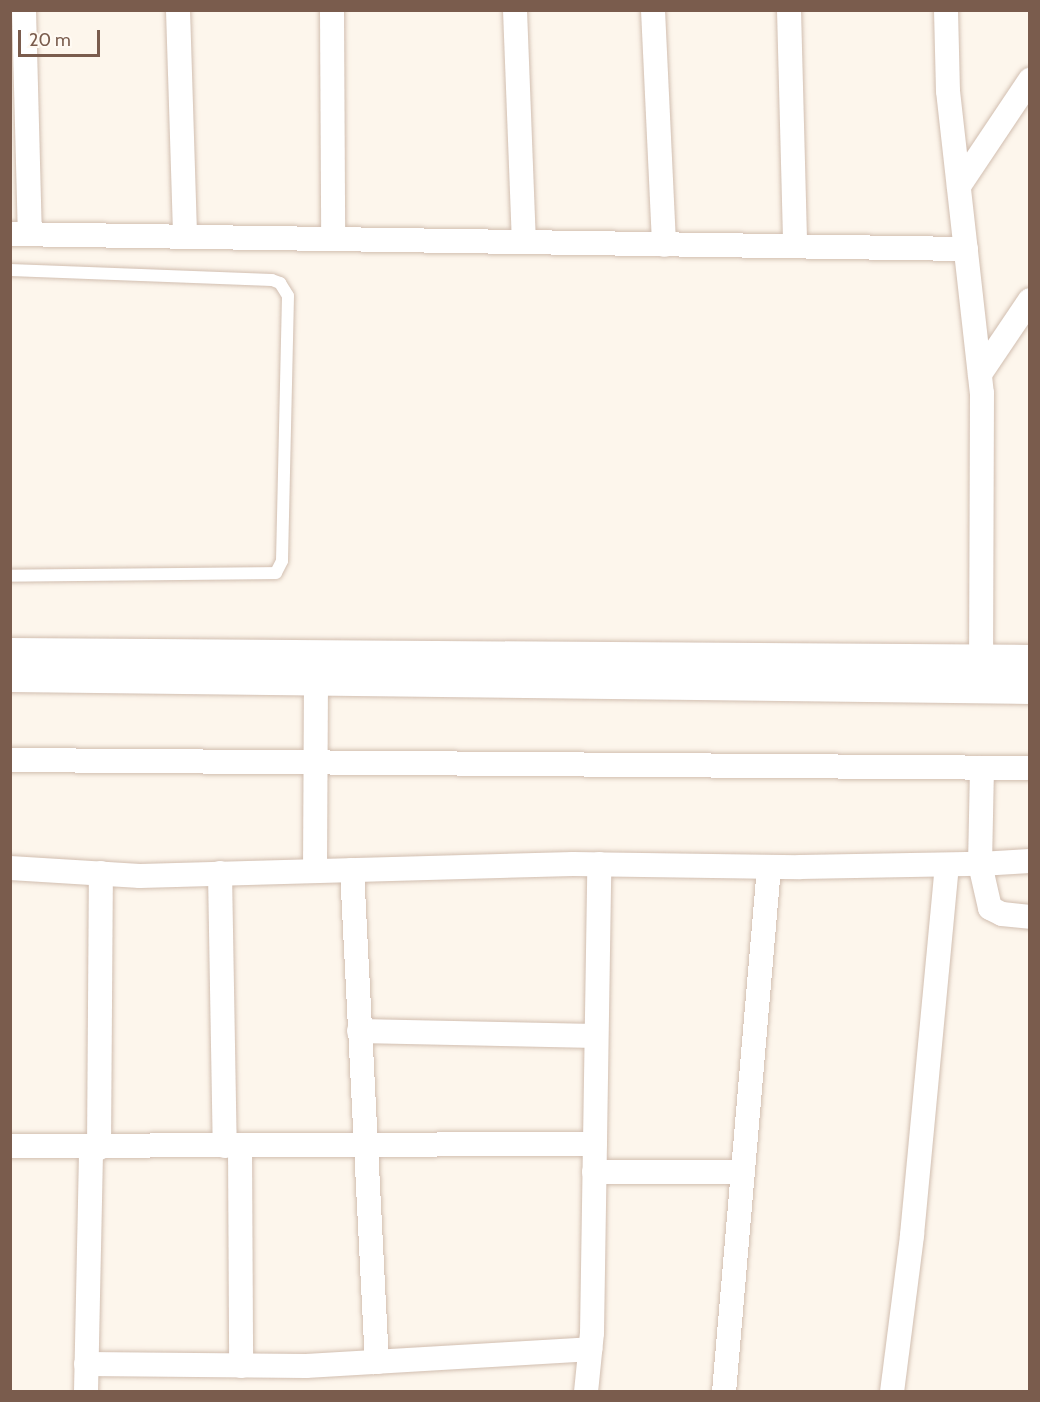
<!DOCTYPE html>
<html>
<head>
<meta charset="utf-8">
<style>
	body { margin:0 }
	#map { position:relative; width:1040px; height:1402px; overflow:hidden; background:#fdf6ec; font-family:Cabin,sans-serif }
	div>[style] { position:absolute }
	.roads { filter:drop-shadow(0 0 2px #d1beb0) drop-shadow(0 0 2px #d1beb0) }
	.service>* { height:12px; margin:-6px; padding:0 6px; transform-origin:6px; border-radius:6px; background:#fff }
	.minor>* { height:24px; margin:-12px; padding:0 12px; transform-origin:12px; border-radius:12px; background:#fff }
	.tertiary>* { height:30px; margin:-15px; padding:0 15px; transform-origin:15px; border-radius:15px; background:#fff }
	span { translate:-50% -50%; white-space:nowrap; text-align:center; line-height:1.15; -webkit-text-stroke:5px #fffaf3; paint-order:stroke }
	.frame { position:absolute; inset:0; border:12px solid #7a5c4d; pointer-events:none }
	.scale { position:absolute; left:18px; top:30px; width:82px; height:27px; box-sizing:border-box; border:3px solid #7a5c4d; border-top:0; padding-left:8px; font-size:18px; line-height:21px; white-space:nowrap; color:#7a5c4d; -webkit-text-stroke:4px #fffaf3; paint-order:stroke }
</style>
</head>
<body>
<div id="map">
	<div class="roads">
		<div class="service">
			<div style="left:10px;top:270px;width:262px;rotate:2.2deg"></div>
			<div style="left:272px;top:280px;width:9px;rotate:21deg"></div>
			<div style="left:280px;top:283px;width:15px;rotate:58deg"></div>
			<div style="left:288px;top:296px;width:265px;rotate:91.3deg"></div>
			<div style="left:282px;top:561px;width:13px;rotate:117deg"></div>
			<div style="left:276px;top:573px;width:266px;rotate:179.4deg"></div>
		</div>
		<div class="minor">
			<div style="left:24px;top:10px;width:224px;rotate:88.5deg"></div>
			<div style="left:178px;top:10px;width:227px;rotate:88.2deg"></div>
			<div style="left:332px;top:10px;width:229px;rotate:89.7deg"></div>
			<div style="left:515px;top:10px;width:232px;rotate:87.8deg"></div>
			<div style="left:653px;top:10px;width:235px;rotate:87.3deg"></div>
			<div style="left:789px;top:10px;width:236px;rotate:88.5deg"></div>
			<div style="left:946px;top:10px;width:81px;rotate:88.6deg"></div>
			<div style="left:948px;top:91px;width:304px;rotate:83.6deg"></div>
			<div style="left:982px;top:393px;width:268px;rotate:90.2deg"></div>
			<div style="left:959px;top:186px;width:128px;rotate:-56.2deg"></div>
			<div style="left:10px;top:234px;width:956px;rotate:0.9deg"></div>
			<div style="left:980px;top:374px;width:89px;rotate:-56deg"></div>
			<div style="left:10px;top:760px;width:1020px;rotate:0.45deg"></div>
			<div style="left:1030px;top:861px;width:50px;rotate:176.6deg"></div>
			<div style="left:980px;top:864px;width:45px;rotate:77.2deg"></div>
			<div style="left:990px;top:908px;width:13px;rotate:27deg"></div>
			<div style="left:1002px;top:914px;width:28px;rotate:6deg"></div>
			<div style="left:10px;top:868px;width:130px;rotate:3.5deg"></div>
			<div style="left:140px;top:876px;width:433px;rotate:-1.6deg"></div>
			<div style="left:573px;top:864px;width:227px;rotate:0.8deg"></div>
			<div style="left:800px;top:867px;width:180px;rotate:-1deg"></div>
			<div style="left:980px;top:864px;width:96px;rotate:-88.8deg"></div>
			<div style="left:352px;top:870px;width:493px;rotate:87.1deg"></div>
			<div style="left:315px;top:871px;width:208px;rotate:-89.7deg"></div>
			<div style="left:220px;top:873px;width:273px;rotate:89deg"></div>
			<div style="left:359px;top:1031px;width:237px;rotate:1.2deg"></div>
			<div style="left:10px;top:1146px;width:585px;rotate:-0.2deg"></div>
			<div style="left:240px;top:1146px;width:220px;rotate:89.7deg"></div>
			<div style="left:99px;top:1148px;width:275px;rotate:-89.6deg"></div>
			<div style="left:594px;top:1172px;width:149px"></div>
			<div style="left:86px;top:1364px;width:220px;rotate:0.5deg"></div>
			<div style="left:306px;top:1366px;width:285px;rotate:-3.4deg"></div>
			<div style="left:86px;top:1392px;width:244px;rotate:-88.8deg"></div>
			<div style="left:586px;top:1392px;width:59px;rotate:-84.2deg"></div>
			<div style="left:592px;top:1333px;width:469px;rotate:-89.1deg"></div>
			<div style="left:724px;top:1392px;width:527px;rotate:-85.1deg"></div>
			<div style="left:892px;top:1392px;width:158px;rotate:-82.7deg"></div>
			<div style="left:912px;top:1235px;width:370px;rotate:-84.6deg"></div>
		</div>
		<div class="tertiary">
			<div style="left:10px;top:653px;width:1020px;rotate:0.39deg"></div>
			<div style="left:10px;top:677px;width:1020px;rotate:0.67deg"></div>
		</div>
	</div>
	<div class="frame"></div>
	<div class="scale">20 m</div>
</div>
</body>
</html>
